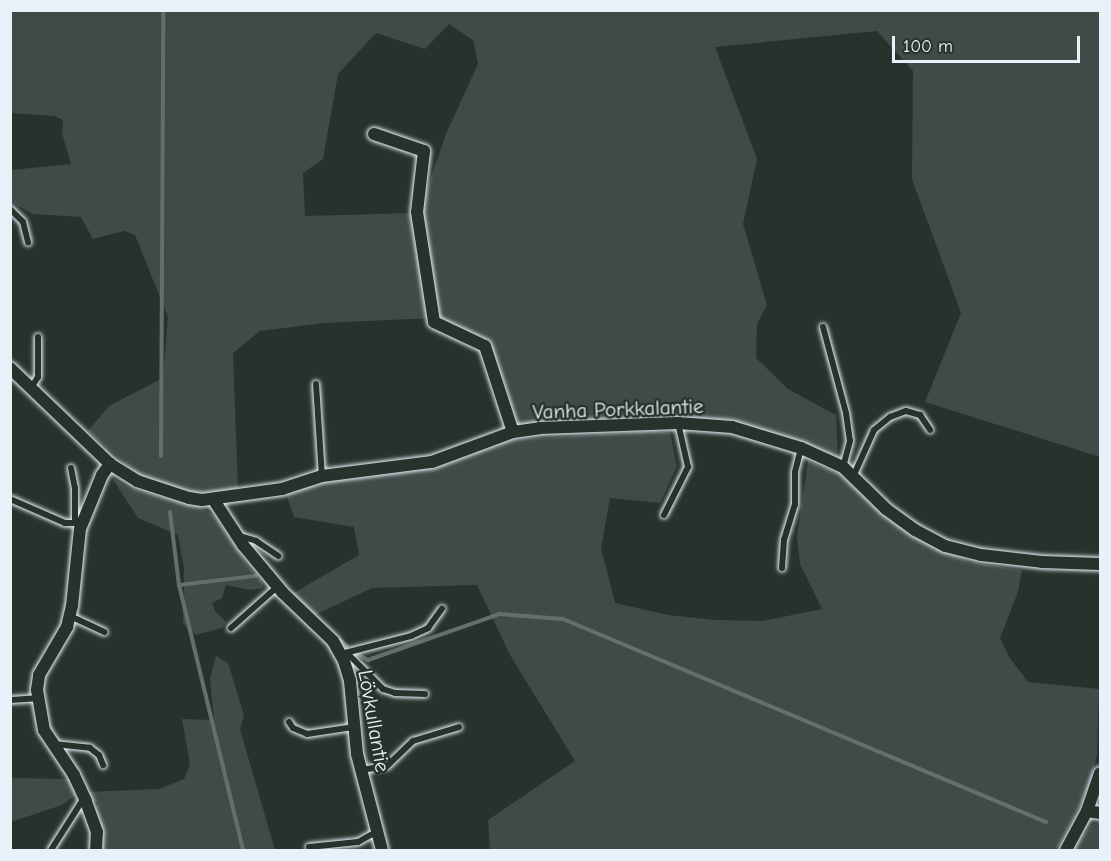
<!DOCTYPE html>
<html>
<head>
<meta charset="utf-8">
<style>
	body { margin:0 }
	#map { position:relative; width:1111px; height:861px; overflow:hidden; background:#26332d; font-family:"Comic Neue",sans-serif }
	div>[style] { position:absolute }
	.green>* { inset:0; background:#3e4b47 }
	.stream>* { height:4px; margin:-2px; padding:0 2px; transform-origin:2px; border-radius:2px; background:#636f6d }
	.roads { filter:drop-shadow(0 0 2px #e8f1f8) drop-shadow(0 0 2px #e8f1f8) }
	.lane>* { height:6px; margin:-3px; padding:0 3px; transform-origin:3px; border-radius:3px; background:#26332d }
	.street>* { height:12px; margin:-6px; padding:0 6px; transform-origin:6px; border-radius:6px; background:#26332d }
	span { translate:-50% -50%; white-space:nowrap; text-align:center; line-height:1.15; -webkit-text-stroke:5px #26332d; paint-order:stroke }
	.street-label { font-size:21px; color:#e8f1f8 }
	.frame { position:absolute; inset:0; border:12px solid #e8f1f8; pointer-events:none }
	.scale { position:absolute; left:892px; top:36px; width:188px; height:27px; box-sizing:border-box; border:3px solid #e8f1f8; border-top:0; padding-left:8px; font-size:18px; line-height:21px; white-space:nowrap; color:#e8f1f8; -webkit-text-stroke:4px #26332d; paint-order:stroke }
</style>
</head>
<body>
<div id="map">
	<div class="green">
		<div style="clip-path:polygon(10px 11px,1100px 11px,1100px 457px,925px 402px,961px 313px,912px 179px,913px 71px,877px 31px,715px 47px,757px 159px,743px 224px,767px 305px,757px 324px,756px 358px,788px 389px,836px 415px,838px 462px,756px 428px,515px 427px,489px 344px,437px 319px,419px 212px,446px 134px,478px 64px,473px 40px,449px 24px,425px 49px,376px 33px,338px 74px,323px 159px,303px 173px,305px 216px,415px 213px,432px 318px,324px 323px,260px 331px,233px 353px,238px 489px,200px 494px,156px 483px,136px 473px,88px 431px,109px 406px,163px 378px,168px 317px,135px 235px,124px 231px,93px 239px,81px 217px,33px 214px,11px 202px,11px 170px,71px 164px,62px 133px,63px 120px,55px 116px,11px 113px)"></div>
		<div style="clip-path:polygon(654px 431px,670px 433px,677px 466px,660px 503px,610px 498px,601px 548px,615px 603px,668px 615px,715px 620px,763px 621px,822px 609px,800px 564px,797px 537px,808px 461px,839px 474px,902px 526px,969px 562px,1022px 570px,1018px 592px,1000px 638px,1009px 657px,1028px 682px,1099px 689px,1097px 755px,1088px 791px,1056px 850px,490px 850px,488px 820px,575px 761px,510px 655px,477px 585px,372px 588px,315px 615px,292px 594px,359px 555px,354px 527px,294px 517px,285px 491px,334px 479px,433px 466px,510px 440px)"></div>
		<div style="clip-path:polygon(112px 478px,131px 489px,202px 508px,215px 516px,248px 566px,262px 581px,263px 588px,250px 590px,226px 585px,222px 598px,212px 603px,215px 611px,226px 622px,222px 628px,195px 635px,183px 623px,184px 567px,178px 535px,138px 518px)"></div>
		<div style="clip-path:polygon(216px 656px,228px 663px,244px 715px,240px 729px,275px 850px,103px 850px,95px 811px,98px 803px,88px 798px,85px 792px,159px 789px,184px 779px,190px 764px,182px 719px,214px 720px,210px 679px)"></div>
		<div style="clip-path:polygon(11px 778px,71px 779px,78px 793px,62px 805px,11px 822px)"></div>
		<div style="clip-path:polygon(1100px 822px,1100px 850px,1072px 850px,1091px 825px)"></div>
	</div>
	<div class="stream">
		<div style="left:161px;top:456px;width:446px;rotate:-89.7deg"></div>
		<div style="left:170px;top:512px;width:74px;rotate:83deg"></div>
		<div style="left:179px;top:585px;width:77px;rotate:-6.8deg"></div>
		<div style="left:179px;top:585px;width:273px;rotate:76.4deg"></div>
		<div style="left:336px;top:637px;width:14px;rotate:39deg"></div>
		<div style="left:357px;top:654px;width:13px;rotate:29deg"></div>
		<div style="left:368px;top:660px;width:139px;rotate:-19.3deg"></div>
		<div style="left:499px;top:614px;width:64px;rotate:4.5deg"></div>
		<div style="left:563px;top:619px;width:524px;rotate:22.8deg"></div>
	</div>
	<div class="roads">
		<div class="lane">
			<div style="left:10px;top:209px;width:18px;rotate:45deg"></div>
			<div style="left:23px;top:222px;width:21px;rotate:76deg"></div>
			<div style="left:823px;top:327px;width:89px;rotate:75deg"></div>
			<div style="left:846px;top:413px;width:28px;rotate:82deg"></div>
			<div style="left:850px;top:441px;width:27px;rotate:105deg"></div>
			<div style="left:316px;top:384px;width:92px;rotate:86.3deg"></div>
			<div style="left:31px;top:388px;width:13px;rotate:-58deg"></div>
			<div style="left:38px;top:377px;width:40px;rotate:-90deg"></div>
			<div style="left:71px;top:468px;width:20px;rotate:79deg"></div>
			<div style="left:75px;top:488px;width:35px;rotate:90deg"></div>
			<div style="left:853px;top:477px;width:51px;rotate:-65.9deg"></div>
			<div style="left:874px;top:430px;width:21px;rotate:-39deg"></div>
			<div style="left:890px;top:417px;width:17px;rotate:-21deg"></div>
			<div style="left:906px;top:411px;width:15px;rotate:16deg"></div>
			<div style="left:920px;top:415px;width:18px;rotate:56deg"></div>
			<div style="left:10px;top:499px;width:60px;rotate:23.6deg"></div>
			<div style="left:65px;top:523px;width:17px"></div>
			<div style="left:664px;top:515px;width:54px;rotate:-63.4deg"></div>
			<div style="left:688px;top:467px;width:45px;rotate:-102.8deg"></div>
			<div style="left:240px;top:536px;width:17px;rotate:17deg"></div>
			<div style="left:256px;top:541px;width:27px;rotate:34deg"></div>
			<div style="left:782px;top:568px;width:28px;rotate:-86deg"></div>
			<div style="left:784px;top:540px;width:37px;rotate:-73deg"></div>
			<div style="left:795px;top:505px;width:33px;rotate:-90deg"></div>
			<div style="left:795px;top:472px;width:25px;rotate:-76deg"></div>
			<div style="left:70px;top:616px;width:38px;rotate:25deg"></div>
			<div style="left:231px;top:628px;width:62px;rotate:-41.7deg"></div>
			<div style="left:347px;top:653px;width:51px;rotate:45deg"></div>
			<div style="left:383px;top:689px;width:13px;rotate:18deg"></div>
			<div style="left:395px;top:693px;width:30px;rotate:2deg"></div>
			<div style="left:341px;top:654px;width:72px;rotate:-14.4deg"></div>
			<div style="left:411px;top:636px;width:19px;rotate:-25deg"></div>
			<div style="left:428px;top:628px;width:24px;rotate:-54deg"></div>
			<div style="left:10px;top:700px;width:27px;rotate:-4deg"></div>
			<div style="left:289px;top:722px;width:7px;rotate:56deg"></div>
			<div style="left:293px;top:728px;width:15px;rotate:23deg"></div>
			<div style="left:307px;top:734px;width:48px;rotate:-8.5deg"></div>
			<div style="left:54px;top:744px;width:36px;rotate:6deg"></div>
			<div style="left:90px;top:748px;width:11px;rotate:38deg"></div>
			<div style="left:99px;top:755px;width:11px;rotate:68deg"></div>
			<div style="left:361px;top:770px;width:26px;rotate:-9deg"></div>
			<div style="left:387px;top:766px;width:36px;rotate:-44deg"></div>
			<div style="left:413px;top:741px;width:48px;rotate:-16.9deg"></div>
			<div style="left:309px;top:847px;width:49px;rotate:-5.8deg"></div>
			<div style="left:358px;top:842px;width:23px;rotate:-29deg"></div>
			<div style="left:51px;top:850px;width:62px;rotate:-57.6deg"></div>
		</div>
		<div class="street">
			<div style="left:374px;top:134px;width:53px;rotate:18.8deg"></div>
			<div style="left:424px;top:151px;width:61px;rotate:96.5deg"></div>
			<div style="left:417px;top:212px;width:111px;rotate:81.2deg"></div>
			<div style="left:434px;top:322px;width:56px;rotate:25.2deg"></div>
			<div style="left:485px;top:346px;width:90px;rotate:72deg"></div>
			<div style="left:10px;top:368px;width:139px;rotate:43.8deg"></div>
			<div style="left:110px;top:464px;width:32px;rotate:32deg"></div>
			<div style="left:137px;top:481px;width:55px;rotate:18.1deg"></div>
			<div style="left:189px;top:498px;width:13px;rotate:9deg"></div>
			<div style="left:202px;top:500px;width:81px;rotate:-7.8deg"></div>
			<div style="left:282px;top:489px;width:42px;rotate:-18deg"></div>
			<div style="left:322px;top:476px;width:111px;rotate:-7.3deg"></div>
			<div style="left:432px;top:462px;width:86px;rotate:-20.3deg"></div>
			<div style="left:513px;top:432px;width:27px;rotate:-8deg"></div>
			<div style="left:540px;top:428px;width:138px;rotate:-2.1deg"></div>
			<div style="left:678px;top:423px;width:54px;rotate:4.2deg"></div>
			<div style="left:732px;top:427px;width:72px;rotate:16.9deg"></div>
			<div style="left:801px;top:448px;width:46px;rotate:24.3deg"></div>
			<div style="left:843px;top:467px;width:60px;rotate:44.3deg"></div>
			<div style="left:886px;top:509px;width:36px;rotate:36deg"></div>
			<div style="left:915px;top:530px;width:34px;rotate:28deg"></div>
			<div style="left:945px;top:546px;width:37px;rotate:14deg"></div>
			<div style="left:981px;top:555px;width:61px;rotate:6.5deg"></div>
			<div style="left:1042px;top:562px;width:58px;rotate:2deg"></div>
			<div style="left:213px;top:499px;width:55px;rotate:56.9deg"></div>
			<div style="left:243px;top:545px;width:62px;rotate:50.2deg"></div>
			<div style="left:283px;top:593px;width:69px;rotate:43.8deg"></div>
			<div style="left:333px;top:641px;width:23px;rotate:61deg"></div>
			<div style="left:344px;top:661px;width:21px;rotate:73deg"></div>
			<div style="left:350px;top:681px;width:73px;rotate:84.5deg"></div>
			<div style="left:357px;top:754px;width:99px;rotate:75.4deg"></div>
			<div style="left:1087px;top:811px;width:13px;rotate:9deg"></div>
			<div style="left:96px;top:850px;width:18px;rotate:-87deg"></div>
			<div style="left:97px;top:832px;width:33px;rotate:-110deg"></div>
			<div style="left:86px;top:801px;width:29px;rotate:-115deg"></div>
			<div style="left:74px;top:775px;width:54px;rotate:-123.7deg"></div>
			<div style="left:44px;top:730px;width:41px;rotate:-99.9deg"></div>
			<div style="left:37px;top:690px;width:15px;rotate:-82deg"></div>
			<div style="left:39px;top:675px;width:56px;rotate:-59.7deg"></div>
			<div style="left:67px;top:627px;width:22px;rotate:-77deg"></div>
			<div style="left:72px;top:606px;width:77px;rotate:-84.1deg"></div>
			<div style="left:80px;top:529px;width:58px;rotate:-67.8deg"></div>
			<div style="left:102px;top:475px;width:14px;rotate:-54deg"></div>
			<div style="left:1066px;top:850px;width:44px;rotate:-61.7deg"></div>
			<div style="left:1087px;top:811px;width:40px;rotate:-71.1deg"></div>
		</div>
	</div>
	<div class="street-label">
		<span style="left:618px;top:409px;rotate:-2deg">Vanha Porkkalantie</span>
		<span style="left:374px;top:721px;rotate:80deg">Lövkullantie</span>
	</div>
	<div class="frame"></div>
	<div class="scale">100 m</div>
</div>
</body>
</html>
